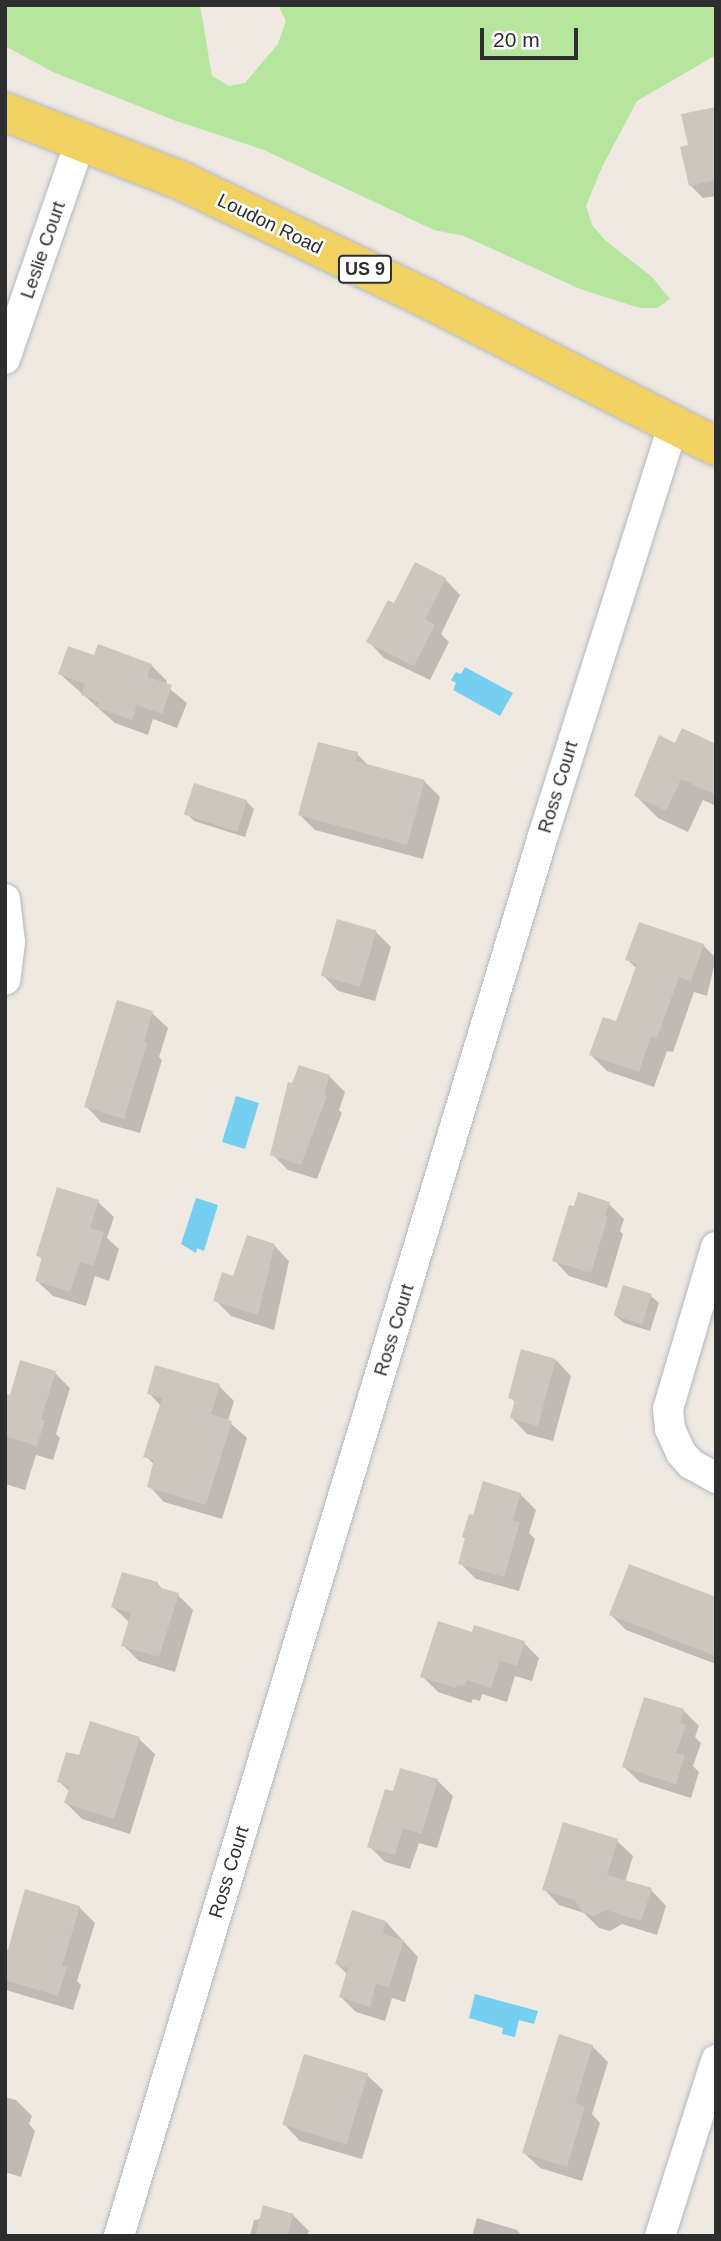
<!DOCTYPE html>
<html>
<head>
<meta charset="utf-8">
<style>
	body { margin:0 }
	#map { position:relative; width:721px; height:2241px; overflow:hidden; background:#efe9e1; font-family:Helvetica,sans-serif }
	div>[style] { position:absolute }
	.green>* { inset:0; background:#b6e59e }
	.water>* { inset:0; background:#75cff0; transform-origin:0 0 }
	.shadow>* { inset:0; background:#0003 }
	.building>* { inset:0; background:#cbc7bf; transform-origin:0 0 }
	.roads { filter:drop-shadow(0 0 2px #b4b7c1) drop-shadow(0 0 2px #b4b7c1) }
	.street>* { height:30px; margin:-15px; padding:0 15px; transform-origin:15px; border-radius:15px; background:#fff }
	.primary>* { height:38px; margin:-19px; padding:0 19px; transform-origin:19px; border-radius:19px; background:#f2d163 }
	span { translate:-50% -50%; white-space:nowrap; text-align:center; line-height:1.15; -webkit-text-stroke:5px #fff; paint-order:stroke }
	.shield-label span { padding:2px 5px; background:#fff; border:2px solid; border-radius:5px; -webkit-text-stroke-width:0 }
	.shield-label { font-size:18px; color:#2e2e2e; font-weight:700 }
	.street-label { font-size:19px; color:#2e2e2e }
	.frame { position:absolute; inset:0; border:7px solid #2e2e2e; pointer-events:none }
	.scale { position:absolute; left:480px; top:28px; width:98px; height:32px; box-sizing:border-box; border:4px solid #2e2e2e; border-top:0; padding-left:9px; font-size:21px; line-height:24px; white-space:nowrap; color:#2e2e2e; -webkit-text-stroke:5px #fff; paint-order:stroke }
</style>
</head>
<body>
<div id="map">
	<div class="green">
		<div style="clip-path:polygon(5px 5px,200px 5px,212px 76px,229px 86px,245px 83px,278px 44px,286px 21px,278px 5px,716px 5px,716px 55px,637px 101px,602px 167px,586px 206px,592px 225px,605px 240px,652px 277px,670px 299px,657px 308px,640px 308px,580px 289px,464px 236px,434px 230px,264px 150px,176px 121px,53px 72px,5px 46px)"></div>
	</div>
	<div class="water">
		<div style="clip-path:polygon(465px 667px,513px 693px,500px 716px,453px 690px,456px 683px,451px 680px,456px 672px,461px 674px)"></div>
		<div style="left:236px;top:1096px;width:24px;height:48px;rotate:17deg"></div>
		<div style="clip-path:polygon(196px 1198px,218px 1205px,204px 1251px,197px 1248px,196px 1253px,181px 1244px)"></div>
		<div style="clip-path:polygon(475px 1994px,538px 2011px,534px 2024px,519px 2020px,515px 2037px,502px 2034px,503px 2028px,469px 2018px)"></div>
	</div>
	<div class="shadow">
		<div style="clip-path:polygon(716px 109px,716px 196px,703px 198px,690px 185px,690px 146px)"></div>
		<div style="clip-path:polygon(445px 579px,460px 595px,441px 634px,449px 642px,430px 680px,384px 658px,369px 642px,395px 605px)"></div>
		<div style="clip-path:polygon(95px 658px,151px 665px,167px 681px,165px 685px,187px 703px,177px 728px,153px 719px,148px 735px,115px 723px,60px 674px)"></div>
		<div style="clip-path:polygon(676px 745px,716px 746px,716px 806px,703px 800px,688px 832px,658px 818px,636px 796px)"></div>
		<div style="clip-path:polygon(357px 754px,369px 766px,424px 781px,440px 797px,423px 859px,315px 830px,300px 815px)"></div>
		<div style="clip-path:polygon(246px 801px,254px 809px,245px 837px,194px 821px,186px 813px)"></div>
		<div style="clip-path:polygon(375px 931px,391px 947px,375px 1001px,338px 991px,323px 975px)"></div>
		<div style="clip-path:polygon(703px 945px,716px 958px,707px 996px,694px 992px,673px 1052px,667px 1051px,654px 1087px,607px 1071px,591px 1055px,617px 1024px,637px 969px,627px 959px)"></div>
		<div style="clip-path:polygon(152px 1013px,168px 1028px,159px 1057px,162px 1060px,140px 1133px,101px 1122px,86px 1106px)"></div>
		<div style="clip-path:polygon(329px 1076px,345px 1092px,339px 1110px,342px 1113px,317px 1179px,288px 1170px,272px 1154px)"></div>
		<div style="clip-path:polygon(98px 1202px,114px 1217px,107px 1238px,119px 1249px,109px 1281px,95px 1276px,86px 1306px,53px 1296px,37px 1281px,43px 1260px,38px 1255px)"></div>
		<div style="clip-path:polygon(609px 1204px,624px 1219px,620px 1231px,623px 1234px,607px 1288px,569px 1276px,554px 1260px)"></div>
		<div style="clip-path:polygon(274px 1245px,289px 1261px,274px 1330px,231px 1316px,215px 1300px,234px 1278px)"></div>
		<div style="clip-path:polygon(651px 1296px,659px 1303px,650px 1331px,624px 1323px,616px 1316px)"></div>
		<div style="clip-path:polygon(556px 1360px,571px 1376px,553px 1441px,527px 1434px,512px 1418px,516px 1403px,510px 1397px)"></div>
		<div style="clip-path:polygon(55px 1373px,70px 1388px,56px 1434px,60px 1438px,53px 1460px,36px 1455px,25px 1490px,5px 1484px,5px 1395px,11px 1397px)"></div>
		<div style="clip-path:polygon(219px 1386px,234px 1401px,228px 1421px,247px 1438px,222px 1519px,164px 1502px,149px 1486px,155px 1465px,145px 1456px,161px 1406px,149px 1393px)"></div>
		<div style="clip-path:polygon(520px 1494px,536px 1510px,529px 1533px,535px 1539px,519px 1591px,476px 1579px,460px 1563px,467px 1540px,464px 1537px,474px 1517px)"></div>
		<div style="clip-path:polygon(158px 1584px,164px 1591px,178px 1595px,193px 1610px,175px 1672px,139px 1661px,123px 1645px,130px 1623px,113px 1607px)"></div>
		<div style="clip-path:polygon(716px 1599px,716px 1664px,626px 1630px,611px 1615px)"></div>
		<div style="clip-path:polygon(474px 1634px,524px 1643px,539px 1658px,532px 1681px,515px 1676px,507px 1702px,482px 1694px,480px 1701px,473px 1699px,471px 1703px,438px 1692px,422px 1676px)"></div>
		<div style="clip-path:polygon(683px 1710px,699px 1726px,695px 1737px,701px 1743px,693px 1766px,699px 1772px,691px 1798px,640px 1782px,624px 1767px)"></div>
		<div style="clip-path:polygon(139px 1739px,155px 1754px,130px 1834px,82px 1819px,66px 1803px,70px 1792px,59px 1781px,80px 1758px)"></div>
		<div style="clip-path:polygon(437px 1780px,453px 1796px,437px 1848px,419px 1843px,410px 1869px,385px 1862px,369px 1846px,394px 1793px)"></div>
		<div style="clip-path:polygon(564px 1824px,617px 1841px,633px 1856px,625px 1882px,651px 1890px,666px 1906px,657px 1935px,622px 1924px,610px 1931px,599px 1928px,584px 1913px,559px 1905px,544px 1889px)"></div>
		<div style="clip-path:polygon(79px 1907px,95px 1923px,77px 1981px,81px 1985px,73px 2010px,6px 1990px,5px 1950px,10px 1951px)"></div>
		<div style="clip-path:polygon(386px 1922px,418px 1957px,405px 2002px,392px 1998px,385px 2021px,356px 2012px,341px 1997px,347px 1974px,337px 1964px)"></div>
		<div style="clip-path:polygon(592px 2046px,608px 2062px,592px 2114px,600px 2123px,582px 2181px,540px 2168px,524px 2153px)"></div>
		<div style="clip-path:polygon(367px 2075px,383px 2090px,362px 2159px,300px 2141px,285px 2125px)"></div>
		<div style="clip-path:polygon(5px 2097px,16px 2100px,32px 2116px,29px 2124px,35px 2131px,21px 2177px,5px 2172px)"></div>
		<div style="clip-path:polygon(293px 2215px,309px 2231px,307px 2236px,250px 2236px,254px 2220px)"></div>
		<div style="clip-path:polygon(477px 2218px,517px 2230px,522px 2236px,472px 2236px)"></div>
	</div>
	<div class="building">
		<div style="clip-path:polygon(716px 107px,716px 180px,689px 186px,680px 147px,688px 145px,681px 114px)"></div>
		<div style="clip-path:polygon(415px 562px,446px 578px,425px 619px,435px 625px,414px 666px,366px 642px,388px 600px,394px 603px)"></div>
		<div style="clip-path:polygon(98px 644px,152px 664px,147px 677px,172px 685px,162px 714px,137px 705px,132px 720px,98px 708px,99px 702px,81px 695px,85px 684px,58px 674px,68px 646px,94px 655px)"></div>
		<div style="clip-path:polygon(682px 728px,716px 744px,716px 795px,681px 779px,666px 811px,634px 796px,659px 735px,675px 743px)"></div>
		<div style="clip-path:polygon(318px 742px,358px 752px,356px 761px,425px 780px,407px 845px,298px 815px)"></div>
		<div style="left:194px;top:783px;width:56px;height:33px;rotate:18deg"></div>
		<div style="left:337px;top:919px;width:41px;height:59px;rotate:16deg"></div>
		<div style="clip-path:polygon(639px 922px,704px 944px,691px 981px,679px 977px,657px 1038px,651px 1036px,639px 1072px,589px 1055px,603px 1017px,616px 1021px,637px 964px,625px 960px)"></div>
		<div style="clip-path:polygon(117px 1000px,153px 1011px,144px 1041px,147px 1043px,124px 1119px,84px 1107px)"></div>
		<div style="clip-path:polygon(299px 1065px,330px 1075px,324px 1095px,327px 1096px,301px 1165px,270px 1155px,288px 1082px,292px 1083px)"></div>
		<div style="clip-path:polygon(57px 1187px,99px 1200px,90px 1228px,104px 1232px,94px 1266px,80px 1262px,70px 1292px,35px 1281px,42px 1257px,36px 1256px)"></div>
		<div style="clip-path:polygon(578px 1192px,610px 1202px,605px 1216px,608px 1217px,591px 1273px,552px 1261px,569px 1205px,574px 1206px)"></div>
		<div style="clip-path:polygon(247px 1235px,275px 1244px,258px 1315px,213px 1301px,222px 1272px,233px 1276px)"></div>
		<div style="left:623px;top:1285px;width:30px;height:32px;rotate:17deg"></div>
		<div style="clip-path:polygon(521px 1349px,556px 1359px,538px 1426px,510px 1418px,515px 1400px,508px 1398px)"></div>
		<div style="clip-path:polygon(20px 1360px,56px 1371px,41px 1419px,45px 1420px,37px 1446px,5px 1436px,5px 1393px,10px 1395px)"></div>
		<div style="clip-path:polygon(155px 1365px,220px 1384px,211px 1414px,232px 1421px,206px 1505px,147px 1487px,154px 1460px,143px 1457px,162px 1398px,147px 1394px)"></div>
		<div style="clip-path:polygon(483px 1481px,521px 1493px,513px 1520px,520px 1522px,504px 1577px,458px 1564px,465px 1538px,462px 1537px,469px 1514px,473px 1515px)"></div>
		<div style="clip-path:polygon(629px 1564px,716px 1597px,716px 1656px,609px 1615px)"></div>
		<div style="clip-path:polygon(122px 1572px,158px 1582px,158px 1587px,179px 1593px,159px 1657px,121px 1646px,131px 1613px,111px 1607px)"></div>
		<div style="clip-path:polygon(438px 1621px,472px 1632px,474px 1625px,525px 1641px,517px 1666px,500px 1661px,491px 1688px,467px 1680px,464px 1686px,457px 1684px,456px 1688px,420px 1677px)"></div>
		<div style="clip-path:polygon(644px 1697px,684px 1709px,680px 1723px,686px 1725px,676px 1753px,685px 1755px,676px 1784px,622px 1767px)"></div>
		<div style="clip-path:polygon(90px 1721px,140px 1737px,114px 1819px,64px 1803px,70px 1786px,57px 1782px,66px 1752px,79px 1755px)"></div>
		<div style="clip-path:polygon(400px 1768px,438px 1779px,422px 1834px,403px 1828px,395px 1855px,367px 1847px,385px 1789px,393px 1791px)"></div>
		<div style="clip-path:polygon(563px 1822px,618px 1839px,607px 1875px,652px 1888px,641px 1921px,606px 1910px,594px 1916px,582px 1912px,575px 1900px,542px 1890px)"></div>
		<div style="clip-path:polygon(25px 1889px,80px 1906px,62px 1966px,67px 1967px,58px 1996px,5px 1980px,5px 1960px)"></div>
		<div style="clip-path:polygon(352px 1910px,386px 1921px,383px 1934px,404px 1940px,389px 1987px,376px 1984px,370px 2007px,339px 1997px,348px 1968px,335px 1964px)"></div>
		<div style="clip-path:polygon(559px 2034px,593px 2045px,575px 2103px,585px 2106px,567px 2167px,522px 2153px)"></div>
		<div style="left:304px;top:2054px;width:67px;height:74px;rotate:17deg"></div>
		<div style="clip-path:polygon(263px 2205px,294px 2214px,287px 2236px,255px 2236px)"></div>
	</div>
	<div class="roads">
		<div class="street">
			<div style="left:5px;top:359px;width:232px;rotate:-70.9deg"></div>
			<div style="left:5px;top:899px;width:43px;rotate:83.4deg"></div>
			<div style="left:10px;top:942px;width:38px;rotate:97deg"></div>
			<div style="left:716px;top:1247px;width:169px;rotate:106.5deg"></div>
			<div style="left:668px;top:1409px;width:20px;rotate:84deg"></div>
			<div style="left:670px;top:1429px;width:26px;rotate:65deg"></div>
			<div style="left:681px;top:1453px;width:15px;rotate:48deg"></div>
			<div style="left:691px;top:1464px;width:29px;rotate:29deg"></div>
			<div style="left:119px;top:2236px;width:1460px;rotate:-73.15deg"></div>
			<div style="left:542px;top:839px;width:434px;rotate:-72.4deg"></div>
			<div style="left:660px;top:2236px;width:185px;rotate:-72.3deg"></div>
		</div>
		<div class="primary">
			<div style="left:5px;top:112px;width:190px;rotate:21.3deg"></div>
			<div style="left:182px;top:181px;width:272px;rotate:25.7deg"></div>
			<div style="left:427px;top:299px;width:324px;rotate:27deg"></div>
		</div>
	</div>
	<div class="shield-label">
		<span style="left:365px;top:269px">US 9</span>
	</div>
	<div class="street-label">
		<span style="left:270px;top:224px;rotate:26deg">Loudon Road</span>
		<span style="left:43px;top:250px;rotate:-71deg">Leslie Court</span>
		<span style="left:558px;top:787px;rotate:-73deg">Ross Court</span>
		<span style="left:394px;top:1330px;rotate:-73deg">Ross Court</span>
		<span style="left:229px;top:1872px;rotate:-73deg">Ross Court</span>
	</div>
	<div class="frame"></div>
	<div class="scale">20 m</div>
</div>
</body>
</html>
